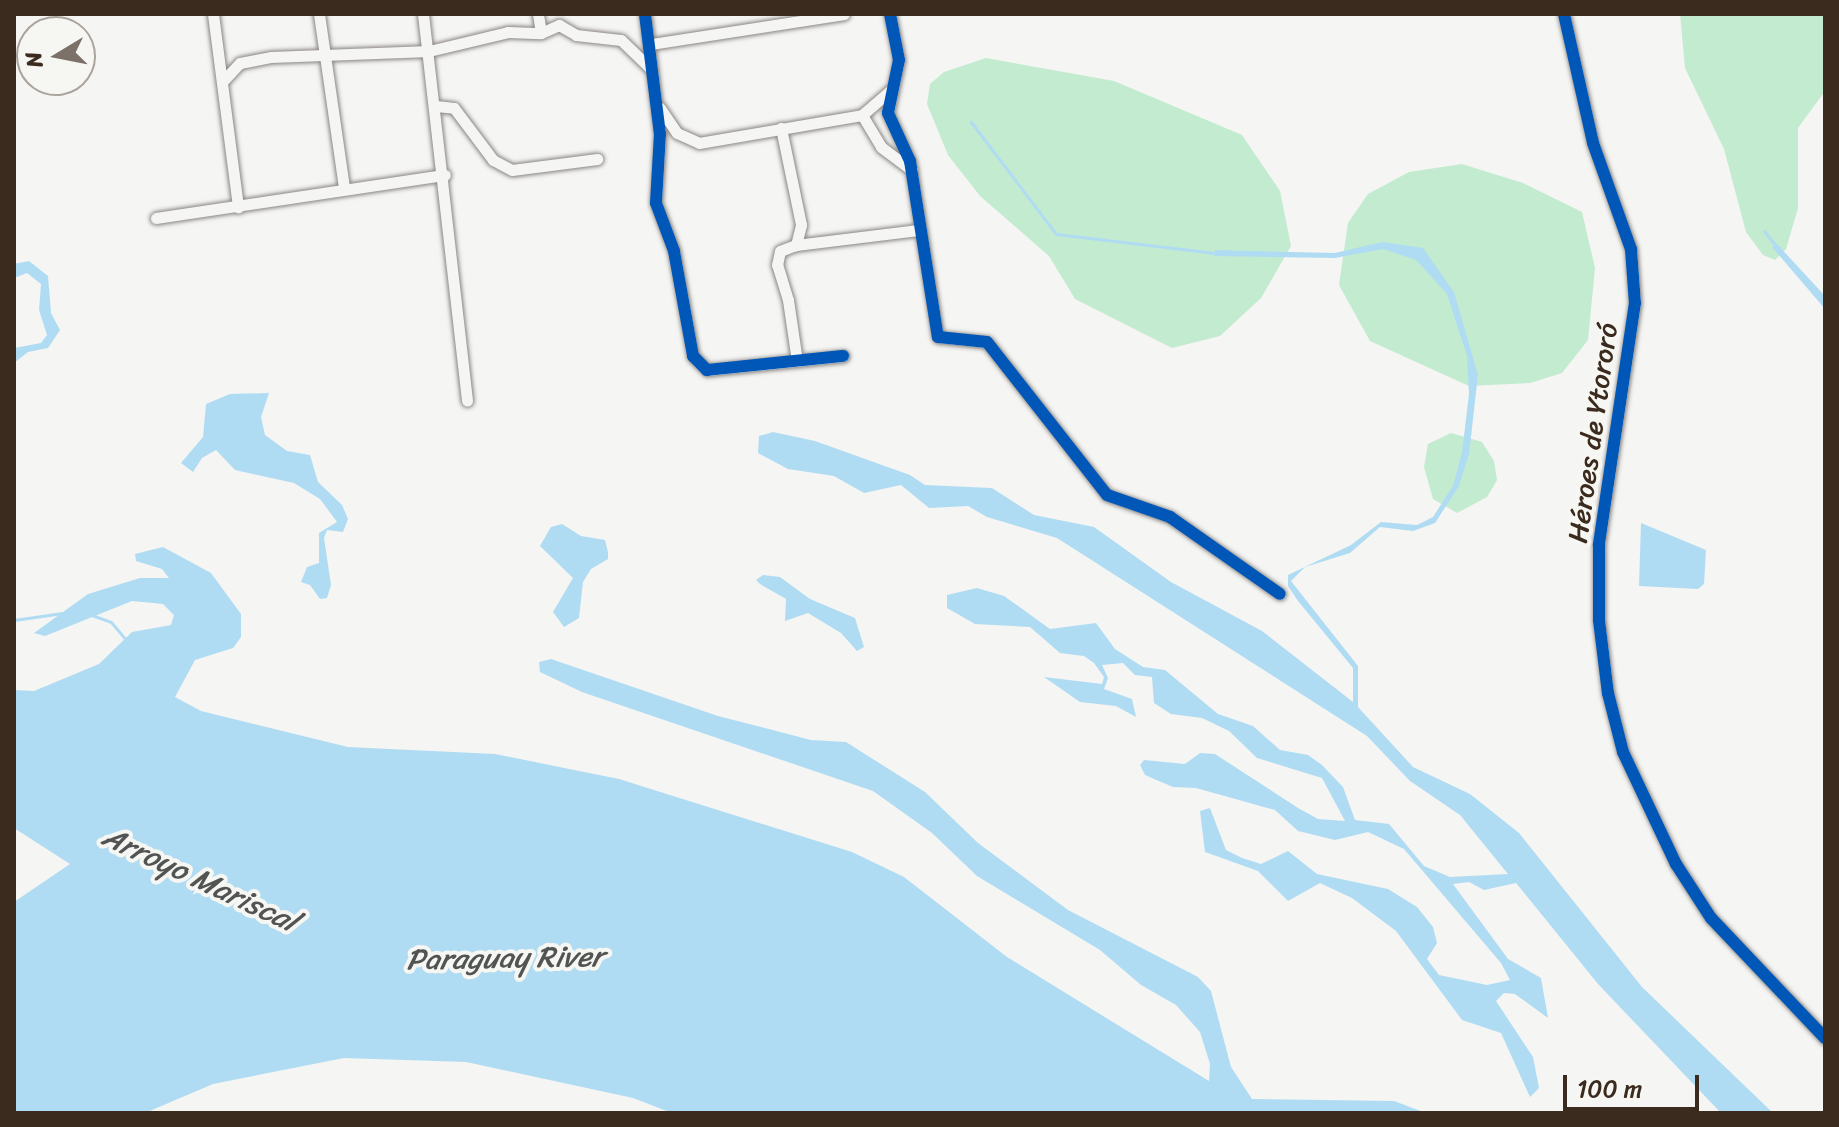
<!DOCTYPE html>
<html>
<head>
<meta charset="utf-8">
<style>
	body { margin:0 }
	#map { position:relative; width:1839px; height:1127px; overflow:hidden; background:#f5f5f3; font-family:Sriracha,sans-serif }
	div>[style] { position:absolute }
	.green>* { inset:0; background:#c2ebcf }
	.water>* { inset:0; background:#b0dcf3 }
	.stream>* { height:3px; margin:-1.5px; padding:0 1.5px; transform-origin:1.5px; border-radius:1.5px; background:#b0dcf3 }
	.roads { filter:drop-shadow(0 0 2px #8a8683) drop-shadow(0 0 2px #8a8683) }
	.minor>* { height:11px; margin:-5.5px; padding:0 5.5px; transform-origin:5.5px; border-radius:5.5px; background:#f5f5f3 }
	.cycleway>* { height:12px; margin:-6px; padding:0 6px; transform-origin:6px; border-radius:6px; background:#0057b8 }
	span { translate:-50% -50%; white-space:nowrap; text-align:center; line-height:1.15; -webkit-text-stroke:8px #f6f6f2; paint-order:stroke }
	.street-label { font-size:28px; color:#3b2a1e }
	.water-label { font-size:30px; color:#515453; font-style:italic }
	.frame { position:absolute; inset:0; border:16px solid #3b2a1e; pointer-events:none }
	.north { position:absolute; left:16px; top:16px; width:80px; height:80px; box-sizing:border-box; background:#f6f6f2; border:2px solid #aba49d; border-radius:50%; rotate:260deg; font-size:22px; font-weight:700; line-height:32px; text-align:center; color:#3b2a1e }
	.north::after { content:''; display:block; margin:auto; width:28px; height:36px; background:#7c7169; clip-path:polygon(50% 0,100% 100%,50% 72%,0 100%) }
	.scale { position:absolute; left:1563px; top:1075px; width:136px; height:36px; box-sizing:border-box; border:4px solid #3b2a1e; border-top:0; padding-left:10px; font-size:24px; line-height:28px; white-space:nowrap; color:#3b2a1e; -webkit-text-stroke:6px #f6f6f2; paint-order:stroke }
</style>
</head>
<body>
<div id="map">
	<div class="green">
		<div style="clip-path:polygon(1680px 14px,1825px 14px,1825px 91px,1798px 128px,1798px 208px,1786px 249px,1775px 260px,1763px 255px,1746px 232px,1724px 149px,1685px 68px)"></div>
		<div style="clip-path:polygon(986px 58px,1114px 81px,1242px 135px,1280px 191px,1291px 246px,1261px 298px,1220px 336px,1172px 348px,1075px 299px,1049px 256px,980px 196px,948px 155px,927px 104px,930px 84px,944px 72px)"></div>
		<div style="clip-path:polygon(1462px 164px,1523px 183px,1582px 212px,1595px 268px,1588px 340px,1562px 373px,1530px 383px,1469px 386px,1370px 341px,1339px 285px,1348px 223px,1368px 194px,1409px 172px)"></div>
		<div style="clip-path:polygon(1451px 433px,1482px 442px,1494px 461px,1497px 480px,1487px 497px,1457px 513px,1433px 499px,1424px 467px,1428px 444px)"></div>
	</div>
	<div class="water">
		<div style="clip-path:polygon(1382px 242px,1423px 248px,1454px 292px,1478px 375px,1469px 454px,1459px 486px,1435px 523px,1413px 531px,1380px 527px,1350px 553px,1305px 567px,1291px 581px,1358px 666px,1358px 707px,1413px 767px,1470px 794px,1519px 833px,1642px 987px,1773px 1113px,1721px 1113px,1598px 984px,1516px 883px,1484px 890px,1469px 882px,1453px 884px,1508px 959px,1541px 978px,1548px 1018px,1515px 994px,1504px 993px,1496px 1001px,1533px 1057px,1539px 1088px,1530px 1097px,1501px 1033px,1462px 1020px,1396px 931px,1352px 898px,1320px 883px,1288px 901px,1258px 871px,1205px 852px,1200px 811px,1210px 808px,1226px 850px,1242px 858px,1261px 864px,1288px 851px,1317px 874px,1388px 889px,1417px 907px,1433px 927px,1437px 943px,1427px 959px,1439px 975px,1487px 985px,1510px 980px,1501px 963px,1404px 849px,1368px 832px,1335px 840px,1298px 831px,1275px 810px,1196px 788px,1173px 787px,1145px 775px,1140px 765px,1144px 760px,1185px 764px,1200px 753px,1215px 754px,1298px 808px,1318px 819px,1345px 821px,1322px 778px,1257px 758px,1229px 731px,1202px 718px,1171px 714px,1154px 703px,1152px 677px,1135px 675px,1123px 663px,1102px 665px,1108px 678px,1104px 689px,1132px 699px,1136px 717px,1116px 706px,1080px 702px,1044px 677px,1102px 684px,1104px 677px,1094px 663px,1084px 656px,1060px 653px,1030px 627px,975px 624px,947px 608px,947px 595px,977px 588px,1004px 596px,1050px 629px,1096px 623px,1115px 649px,1143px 667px,1165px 670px,1218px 714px,1253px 726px,1280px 750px,1308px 755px,1322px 765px,1343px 787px,1355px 820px,1389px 824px,1424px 866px,1450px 877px,1508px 874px,1460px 815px,1410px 781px,1367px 736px,1057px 538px,987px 517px,968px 506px,929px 508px,901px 485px,864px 493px,834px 476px,788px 469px,758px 453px,759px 436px,773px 432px,815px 441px,910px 475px,925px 485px,992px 488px,1034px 515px,1094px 527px,1171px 582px,1262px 631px,1353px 702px,1353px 668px,1298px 601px,1288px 586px,1288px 575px,1351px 545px,1381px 522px,1417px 525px,1433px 517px,1453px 486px,1462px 452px,1469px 394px,1467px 356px,1447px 294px,1416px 260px,1383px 249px,1335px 258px,1214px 256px,1215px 250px,1335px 253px)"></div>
		<div style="clip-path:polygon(1777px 244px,1825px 296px,1825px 309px,1772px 247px)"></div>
		<div style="clip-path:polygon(29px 261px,48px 276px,51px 313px,60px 330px,48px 348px,28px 352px,14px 363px,14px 348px,41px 343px,47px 335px,39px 310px,41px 284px,27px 273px,14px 278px,14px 264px)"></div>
		<div style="clip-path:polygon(269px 393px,261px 417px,265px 435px,287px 451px,310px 455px,318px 482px,342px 505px,348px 519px,343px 532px,327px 530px,324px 538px,331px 585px,327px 598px,320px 599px,310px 585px,301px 582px,307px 567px,319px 563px,319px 533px,337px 522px,320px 499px,294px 483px,235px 470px,216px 450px,202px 458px,193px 472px,181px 463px,203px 437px,206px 404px,230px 394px)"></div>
		<div style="clip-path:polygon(1641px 523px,1706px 550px,1704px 584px,1698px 589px,1639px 586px)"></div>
		<div style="clip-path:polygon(562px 524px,581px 536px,605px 540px,608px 552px,608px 559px,591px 569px,583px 582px,579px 618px,564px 627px,553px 612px,573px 578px,540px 546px,551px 527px)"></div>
		<div style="clip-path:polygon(163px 547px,211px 573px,241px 614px,241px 637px,233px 648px,195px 660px,175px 697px,201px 711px,348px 747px,495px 754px,619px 779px,852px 852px,904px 877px,1007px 957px,1209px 1081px,1210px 1064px,1200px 1032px,1176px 1005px,1141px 985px,1100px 950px,977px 876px,932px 833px,873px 791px,582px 692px,540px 672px,539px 662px,551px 659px,718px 716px,811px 740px,846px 742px,925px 792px,978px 843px,1068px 910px,1198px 977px,1211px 991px,1231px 1067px,1252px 1099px,1394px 1101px,1426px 1113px,672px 1113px,633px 1098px,466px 1062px,344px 1058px,213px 1084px,145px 1113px,14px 1113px,14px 902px,70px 864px,14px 828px,14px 690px,34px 691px,99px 664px,132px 632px,171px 625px,174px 615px,163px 604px,132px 601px,45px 636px,34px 633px,88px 594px,140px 578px,169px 578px,162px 569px,136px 561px,135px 554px)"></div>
		<div style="clip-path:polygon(763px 575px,780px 577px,810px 599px,855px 618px,864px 647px,857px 651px,841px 633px,808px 613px,785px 621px,786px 599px,760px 584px,756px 580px)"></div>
	</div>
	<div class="stream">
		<div style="left:971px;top:122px;width:141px;rotate:52.8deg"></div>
		<div style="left:1056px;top:234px;width:160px;rotate:6.8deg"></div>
		<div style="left:1764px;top:231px;width:19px;rotate:51deg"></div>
		<div style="left:89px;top:614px;width:23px;rotate:20deg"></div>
		<div style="left:111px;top:622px;width:25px;rotate:50deg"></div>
		<div style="left:14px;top:620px;width:49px;rotate:-8.3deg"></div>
	</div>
	<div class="roads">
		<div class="minor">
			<div style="left:213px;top:14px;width:195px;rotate:82.6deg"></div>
			<div style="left:319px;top:14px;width:176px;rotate:81.8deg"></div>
			<div style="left:423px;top:14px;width:389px;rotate:83.5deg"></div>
			<div style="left:538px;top:14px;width:19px;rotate:81deg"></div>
			<div style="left:645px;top:14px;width:121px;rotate:82.9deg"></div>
			<div style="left:660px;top:134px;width:69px;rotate:93.3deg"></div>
			<div style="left:656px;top:203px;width:51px;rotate:69.4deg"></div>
			<div style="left:674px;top:251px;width:107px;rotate:79.7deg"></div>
			<div style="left:693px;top:356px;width:20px;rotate:45deg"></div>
			<div style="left:707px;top:370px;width:137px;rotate:-5.9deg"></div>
			<div style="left:890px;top:14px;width:47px;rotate:78.9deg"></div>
			<div style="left:899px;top:60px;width:54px;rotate:101.7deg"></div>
			<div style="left:888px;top:113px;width:53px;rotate:65.4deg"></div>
			<div style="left:910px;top:161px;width:178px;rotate:81deg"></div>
			<div style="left:938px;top:337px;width:49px;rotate:5.8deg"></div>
			<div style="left:987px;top:342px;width:194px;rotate:51.9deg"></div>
			<div style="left:1107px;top:495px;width:67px;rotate:19.2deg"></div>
			<div style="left:1170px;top:517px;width:134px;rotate:35deg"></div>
			<div style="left:1564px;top:14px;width:132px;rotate:77.3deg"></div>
			<div style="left:1593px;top:143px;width:113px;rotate:70.3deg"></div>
			<div style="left:1631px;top:249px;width:54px;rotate:85.8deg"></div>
			<div style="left:1635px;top:303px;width:245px;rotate:98.5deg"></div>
			<div style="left:1599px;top:545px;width:75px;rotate:90deg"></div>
			<div style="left:1599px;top:620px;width:74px;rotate:83deg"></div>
			<div style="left:1608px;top:693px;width:61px;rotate:75.7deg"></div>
			<div style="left:1623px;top:752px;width:124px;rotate:64.7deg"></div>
			<div style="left:1676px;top:864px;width:64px;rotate:57.1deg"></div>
			<div style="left:1711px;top:918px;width:166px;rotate:46.5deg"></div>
			<div style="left:651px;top:44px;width:195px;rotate:-8.8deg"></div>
			<div style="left:222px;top:82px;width:26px;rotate:-47deg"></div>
			<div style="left:240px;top:63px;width:32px;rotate:-11deg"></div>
			<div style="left:271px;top:57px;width:158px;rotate:-2.2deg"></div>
			<div style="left:429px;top:51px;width:81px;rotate:-13.5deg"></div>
			<div style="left:508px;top:32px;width:33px;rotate:2deg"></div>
			<div style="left:541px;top:33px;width:20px;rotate:-24deg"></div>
			<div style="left:559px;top:25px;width:20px;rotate:30deg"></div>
			<div style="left:576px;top:35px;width:45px;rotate:6.3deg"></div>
			<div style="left:621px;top:40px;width:43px;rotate:44.1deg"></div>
			<div style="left:436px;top:106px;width:18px;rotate:6deg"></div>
			<div style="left:454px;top:108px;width:65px;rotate:53.1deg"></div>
			<div style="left:493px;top:160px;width:21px;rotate:28deg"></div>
			<div style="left:512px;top:170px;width:86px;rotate:-7.4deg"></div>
			<div style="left:660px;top:108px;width:30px;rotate:56deg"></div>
			<div style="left:677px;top:133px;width:24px;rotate:24deg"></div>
			<div style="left:699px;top:143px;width:165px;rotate:-9.7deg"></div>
			<div style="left:862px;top:115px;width:38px;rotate:-41deg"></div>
			<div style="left:862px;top:115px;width:37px;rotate:59deg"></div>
			<div style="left:881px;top:147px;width:39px;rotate:37deg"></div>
			<div style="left:781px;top:128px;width:99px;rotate:78.3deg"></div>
			<div style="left:801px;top:225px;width:21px;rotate:104deg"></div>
			<div style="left:156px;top:218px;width:292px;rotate:-8.5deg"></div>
			<div style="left:797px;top:361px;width:62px;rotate:-98.4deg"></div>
			<div style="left:788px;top:300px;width:37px;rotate:-107deg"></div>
			<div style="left:777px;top:265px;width:14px;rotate:-78deg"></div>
			<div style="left:780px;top:251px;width:17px;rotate:-21deg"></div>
			<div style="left:796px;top:245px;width:123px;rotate:-7deg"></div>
		</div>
	</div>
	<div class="cycleway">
		<div style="left:645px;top:14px;width:121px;rotate:82.9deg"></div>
		<div style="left:660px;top:134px;width:69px;rotate:93.3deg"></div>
		<div style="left:656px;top:203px;width:51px;rotate:69.4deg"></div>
		<div style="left:674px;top:251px;width:107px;rotate:79.7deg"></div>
		<div style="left:693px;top:356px;width:20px;rotate:45deg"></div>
		<div style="left:707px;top:370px;width:137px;rotate:-5.9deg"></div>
		<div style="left:890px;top:14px;width:47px;rotate:78.9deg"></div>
		<div style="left:899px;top:60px;width:54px;rotate:101.7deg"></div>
		<div style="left:888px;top:113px;width:53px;rotate:65.4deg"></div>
		<div style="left:910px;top:161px;width:178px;rotate:81deg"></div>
		<div style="left:938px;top:337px;width:49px;rotate:5.8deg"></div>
		<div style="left:987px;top:342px;width:194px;rotate:51.9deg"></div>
		<div style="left:1107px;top:495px;width:67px;rotate:19.2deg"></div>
		<div style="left:1170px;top:517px;width:134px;rotate:35deg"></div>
		<div style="left:1564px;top:14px;width:132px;rotate:77.3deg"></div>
		<div style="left:1593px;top:143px;width:113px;rotate:70.3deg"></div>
		<div style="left:1631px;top:249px;width:54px;rotate:85.8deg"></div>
		<div style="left:1635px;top:303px;width:245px;rotate:98.5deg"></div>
		<div style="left:1599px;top:545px;width:75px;rotate:90deg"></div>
		<div style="left:1599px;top:620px;width:74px;rotate:83deg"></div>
		<div style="left:1608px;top:693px;width:61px;rotate:75.7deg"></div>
		<div style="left:1623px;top:752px;width:124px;rotate:64.7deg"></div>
		<div style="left:1676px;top:864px;width:64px;rotate:57.1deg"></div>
		<div style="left:1711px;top:918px;width:166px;rotate:46.5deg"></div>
	</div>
	<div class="street-label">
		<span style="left:1593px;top:433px;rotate:-82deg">Héroes de Ytororó</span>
	</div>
	<div class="water-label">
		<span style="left:200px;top:879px;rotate:25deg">Arroyo Mariscal</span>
		<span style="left:505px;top:958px;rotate:-1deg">Paraguay River</span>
	</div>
	<div class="frame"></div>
	<div class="north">N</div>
	<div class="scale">100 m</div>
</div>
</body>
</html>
